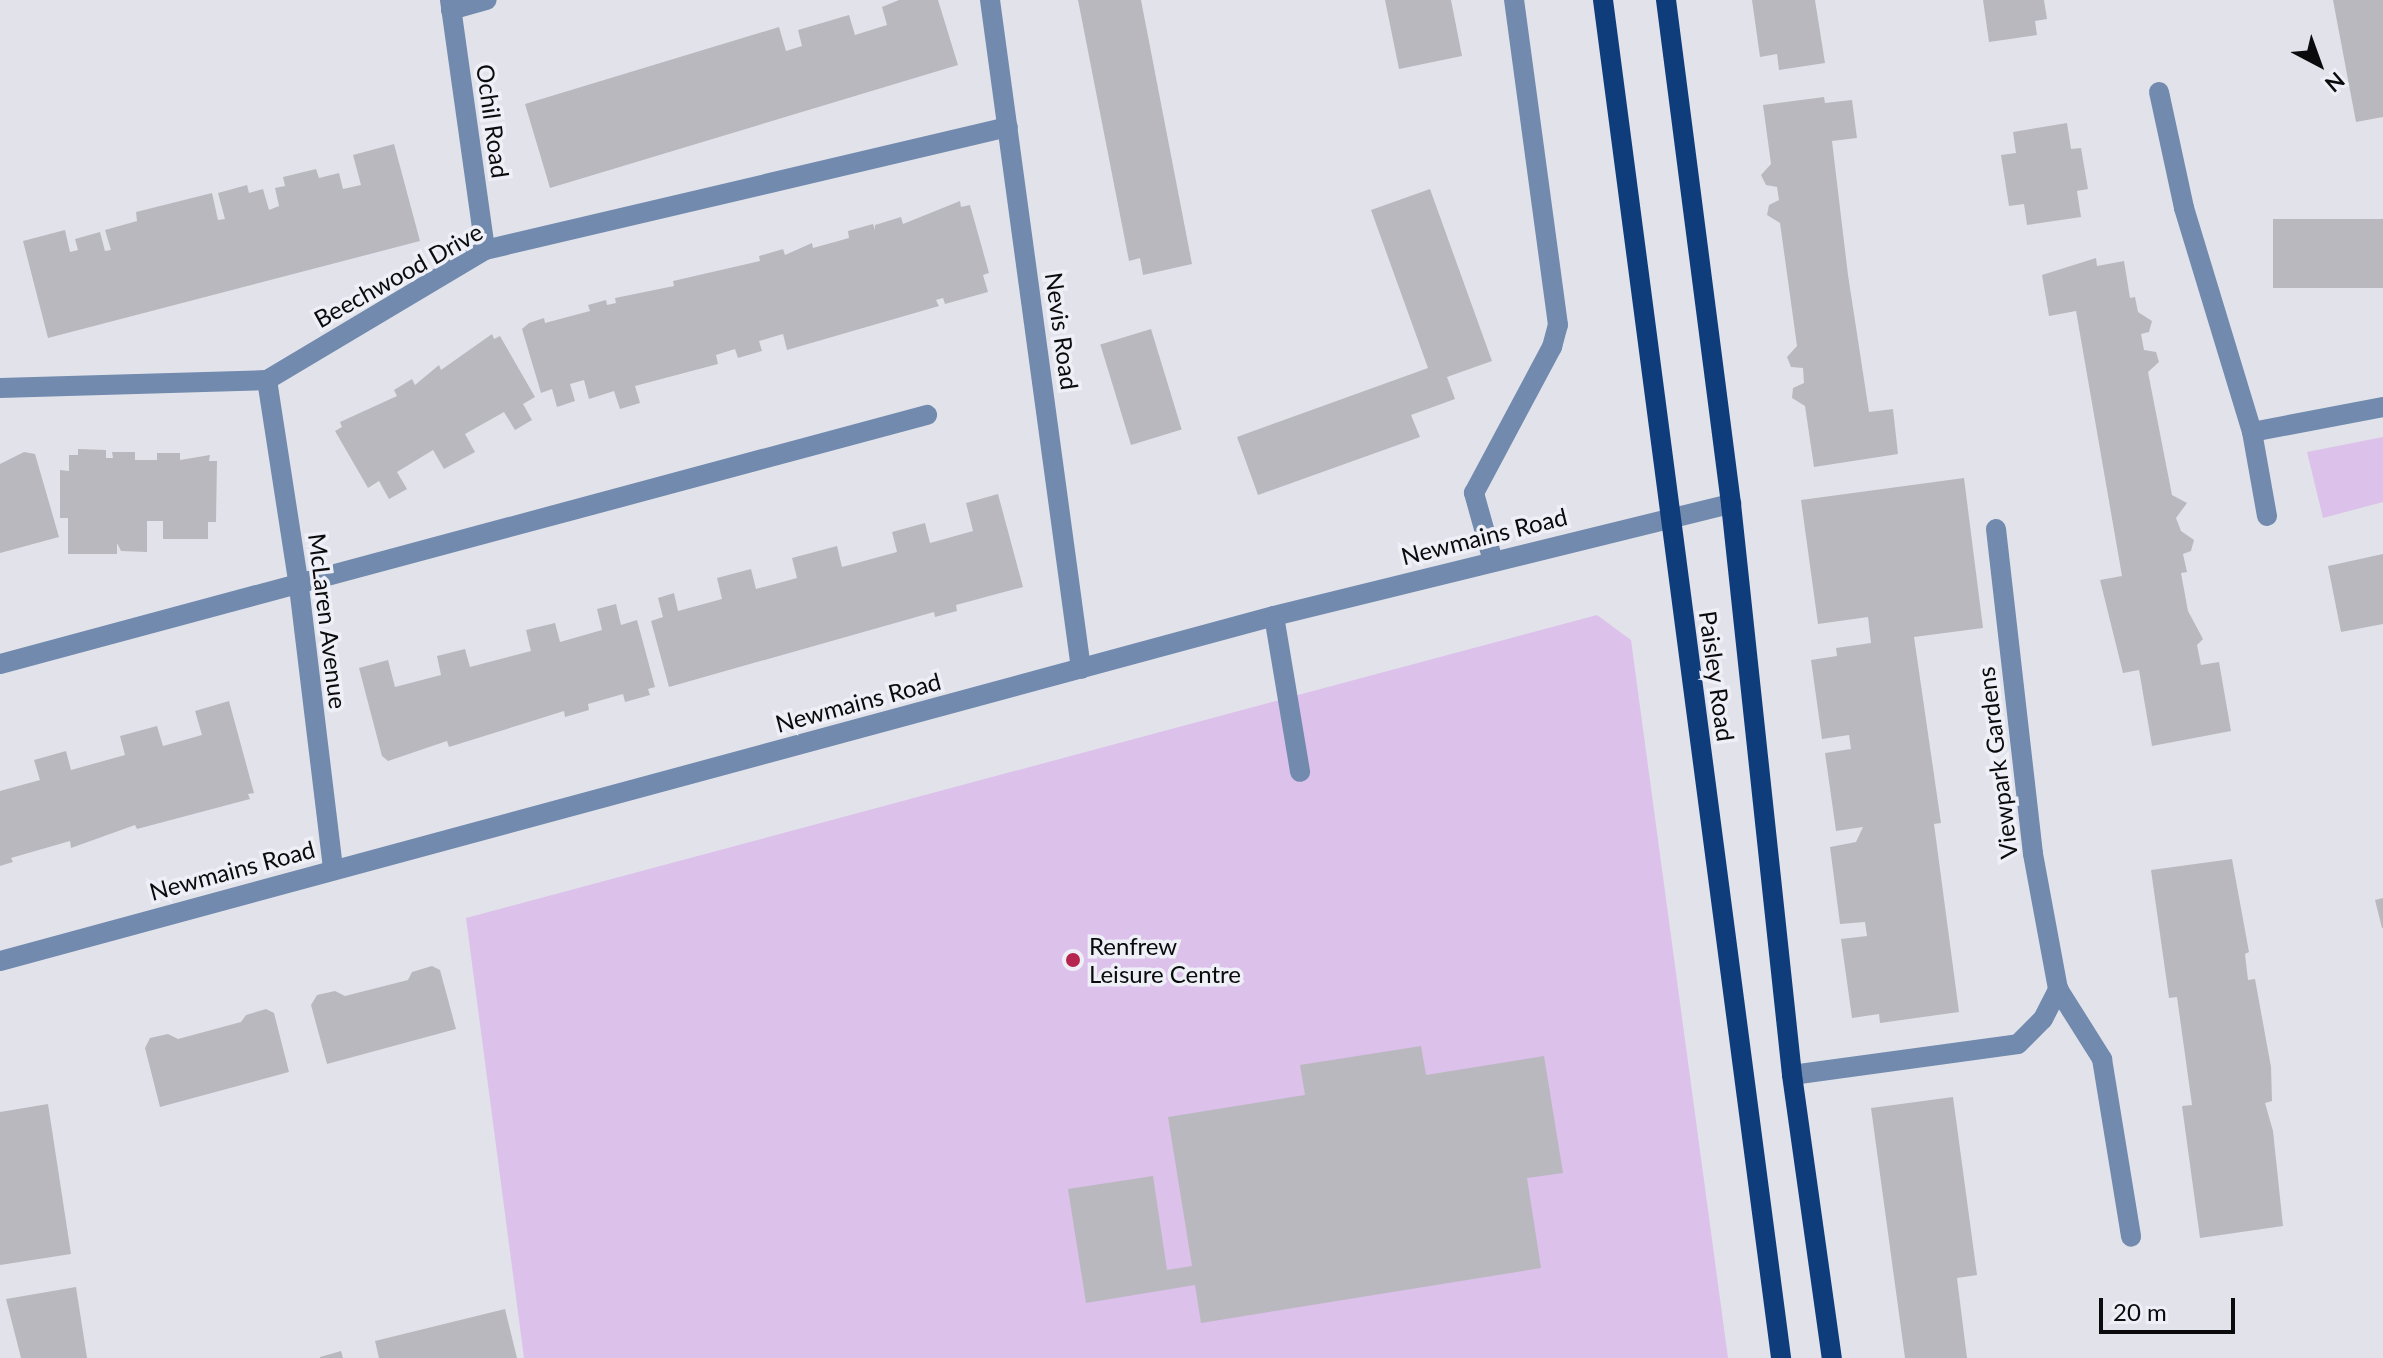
<!DOCTYPE html>
<html>
<head>
<meta charset="utf-8">
<style>
	body { margin:0 }
	#map { position:relative; width:2383px; height:1358px; overflow:hidden; background:#e2e3ea; font-family:Lato,sans-serif }
	div>[style] { position:absolute }
	.green>* { inset:0; background:#dcc1ea }
	.building>* { inset:0; background:#b9b8bf; transform-origin:0 0 }
	.minor>* { height:20px; margin:-10px; padding:0 10px; transform-origin:10px; border-radius:10px; background:#718aae }
	.major>* { height:20px; margin:-10px; padding:0 10px; transform-origin:10px; border-radius:10px; background:#0f3d7c }
	.dots>* { width:22px; height:22px; translate:-50% -50%; box-sizing:border-box; border:4px solid #eff0f7; border-radius:50% }
	span { translate:-50% -50%; white-space:nowrap; text-align:center; line-height:1.15; -webkit-text-stroke:7px #eff0f7; paint-order:stroke }
	.street-label { font-size:24px; color:#0b0b0d }
	.poi-label { font-size:24px; color:#0b0b0d }
	.left { translate:0 -50%; text-align:left }
	.north { position:absolute; left:2279px; top:24px; width:80px; height:80px; -webkit-text-stroke:6px #eff0f7; paint-order:stroke; rotate:139deg; font-size:22px; font-weight:700; line-height:32px; text-align:center; color:#0b0b0d }
	.north::after { content:''; display:block; margin:auto; width:28px; height:36px; background:#0b0b0d; clip-path:polygon(50% 0,100% 100%,50% 72%,0 100%) }
	.scale { position:absolute; left:2099px; top:1298px; width:136px; height:36px; box-sizing:border-box; border:4px solid #0b0b0d; border-top:0; padding-left:10px; font-size:24px; line-height:28px; white-space:nowrap; color:#0b0b0d; -webkit-text-stroke:6px #eff0f7; paint-order:stroke }
</style>
</head>
<body>
<div id="map">
	<div class="green">
		<div style="clip-path:polygon(2383px 437px,2383px 502px,2323px 518px,2307px 452px)"></div>
		<div style="clip-path:polygon(1597px 615px,1631px 640px,1728px 1358px,524px 1358px,466px 918px)"></div>
	</div>
	<div class="building">
		<div style="clip-path:polygon(899px 0,938px 0,958px 65px,550px 188px,525px 104px,779px 27px,786px 51px,802px 46px,798px 30px,849px 15px,855px 35px,887px 25px,882px 7px)"></div>
		<div style="clip-path:polygon(1078px 0,1141px 0,1192px 264px,1143px 275px,1140px 258px,1129px 261px)"></div>
		<div style="clip-path:polygon(1385px 0,1451px 0,1462px 56px,1399px 69px)"></div>
		<div style="clip-path:polygon(1752px 0,1815px 0,1825px 63px,1779px 70px,1777px 54px,1760px 57px)"></div>
		<div style="clip-path:polygon(1983px 0,2044px 0,2047px 19px,2035px 21px,2037px 35px,1989px 42px)"></div>
		<div style="clip-path:polygon(2333px 0,2383px 0,2383px 117px,2356px 122px)"></div>
		<div style="clip-path:polygon(1824px 97px,1825px 103px,1852px 100px,1857px 138px,1832px 141px,1848px 275px,1869px 412px,1893px 409px,1898px 454px,1814px 467px,1805px 406px,1792px 398px,1793px 388px,1804px 383px,1803px 368px,1791px 367px,1787px 357px,1797px 346px,1780px 223px,1767px 215px,1769px 205px,1779px 200px,1777px 187px,1766px 185px,1761px 175px,1771px 164px,1763px 105px)"></div>
		<div style="clip-path:polygon(2067px 123px,2071px 149px,2081px 148px,2088px 189px,2077px 191px,2081px 217px,2027px 225px,2024px 204px,2009px 206px,2001px 155px,2016px 153px,2013px 132px)"></div>
		<div style="clip-path:polygon(394px 144px,420px 241px,48px 338px,23px 241px,65px 230px,70px 252px,78px 250px,75px 239px,100px 232px,105px 251px,111px 250px,105px 230px,137px 221px,136px 212px,212px 193px,218px 220px,225px 219px,218px 193px,247px 185px,249px 193px,263px 189px,269px 210px,279px 206px,275px 188px,285px 186px,283px 177px,316px 169px,319px 178px,339px 173px,343px 189px,361px 185px,353px 155px)"></div>
		<div style="clip-path:polygon(1430px 189px,1492px 361px,1447px 377px,1455px 399px,1411px 415px,1420px 437px,1258px 495px,1237px 437px,1428px 368px,1371px 210px)"></div>
		<div style="clip-path:polygon(960px 201px,961px 207px,970px 205px,989px 273px,983px 275px,988px 292px,945px 304px,943px 298px,936px 300px,939px 306px,787px 350px,783px 334px,759px 341px,762px 351px,738px 358px,735px 349px,716px 355px,718px 364px,635px 386px,640px 403px,620px 409px,614px 391px,589px 399px,584px 380px,570px 384px,575px 401px,557px 407px,552px 389px,541px 393px,522px 329px,529px 323px,544px 318px,545px 323px,590px 311px,588px 305px,606px 300px,607px 305px,616px 303px,615px 298px,674px 286px,673px 281px,760px 261px,759px 256px,783px 249px,785px 255px,812px 243px,813px 248px,849px 238px,848px 231px,873px 224px,875px 230px,875px 225px,901px 217px,903px 224px)"></div>
		<div style="left:2383px;top:219px;width:69px;height:110px;rotate:90deg"></div>
		<div style="clip-path:polygon(2096px 258px,2097px 266px,2124px 261px,2130px 298px,2135px 297px,2138px 312px,2152px 321px,2149px 332px,2141px 334px,2144px 350px,2156px 352px,2159px 362px,2148px 372px,2172px 495px,2187px 503px,2176px 518px,2181px 531px,2194px 540px,2191px 551px,2183px 554px,2187px 572px,2181px 573px,2188px 611px,2203px 639px,2197px 645px,2201px 665px,2219px 662px,2231px 731px,2152px 746px,2139px 670px,2123px 673px,2100px 580px,2122px 576px,2076px 311px,2049px 316px,2042px 275px)"></div>
		<div style="left:1151px;top:329px;width:105px;height:53px;rotate:73deg"></div>
		<div style="clip-path:polygon(492px 334px,494px 339px,500px 336px,535px 397px,523px 404px,532px 420px,515px 430px,504px 412px,465px 434px,475px 452px,444px 469px,433px 450px,397px 472px,407px 489px,389px 499px,379px 481px,368px 488px,335px 431px,342px 427px,340px 422px,397px 396px,394px 390px,412px 379px,415px 385px,439px 365px,441px 370px)"></div>
		<div style="clip-path:polygon(78px 449px,106px 450px,106px 458px,113px 458px,112px 452px,135px 452px,135px 460px,157px 460px,157px 453px,180px 453px,180px 460px,210px 455px,209px 461px,217px 461px,216px 522px,208px 522px,208px 539px,163px 539px,163px 521px,147px 521px,147px 552px,121px 551px,117px 543px,117px 554px,68px 554px,68px 518px,60px 518px,60px 470px,69px 471px,69px 455px,78px 455px)"></div>
		<div style="clip-path:polygon(24px 452px,35px 454px,59px 537px,0 553px,0 464px)"></div>
		<div style="clip-path:polygon(1964px 478px,1983px 628px,1914px 637px,1941px 823px,1934px 824px,1959px 1012px,1880px 1023px,1879px 1014px,1852px 1018px,1841px 939px,1867px 936px,1865px 922px,1840px 924px,1830px 847px,1856px 842px,1863px 827px,1836px 831px,1825px 753px,1851px 749px,1849px 735px,1822px 739px,1811px 660px,1837px 656px,1836px 648px,1871px 643px,1868px 617px,1818px 624px,1801px 500px)"></div>
		<div style="clip-path:polygon(998px 494px,1023px 587px,956px 605px,957px 611px,935px 617px,934px 612px,669px 687px,651px 621px,663px 617px,658px 598px,674px 593px,678px 611px,722px 599px,717px 578px,751px 569px,756px 589px,797px 578px,792px 558px,837px 546px,842px 567px,897px 552px,892px 532px,925px 523px,930px 543px,973px 531px,966px 503px)"></div>
		<div style="clip-path:polygon(2383px 554px,2383px 624px,2341px 632px,2328px 566px)"></div>
		<div style="clip-path:polygon(616px 604px,621px 625px,637px 620px,655px 687px,648px 689px,650px 695px,625px 702px,623px 694px,588px 704px,589px 710px,565px 717px,564px 711px,449px 747px,447px 741px,388px 761px,382px 756px,359px 668px,388px 660px,395px 687px,441px 675px,437px 656px,465px 649px,470px 667px,531px 651px,526px 630px,555px 623px,560px 642px,602px 630px,597px 609px)"></div>
		<div style="clip-path:polygon(229px 701px,254px 793px,248px 794px,250px 799px,137px 829px,135px 825px,71px 848px,70px 841px,11px 858px,13px 862px,0 866px,0 791px,40px 780px,34px 760px,66px 751px,71px 770px,125px 755px,120px 736px,157px 726px,163px 746px,202px 735px,195px 711px)"></div>
		<div style="clip-path:polygon(2232px 859px,2249px 952px,2245px 954px,2248px 980px,2255px 979px,2271px 1067px,2272px 1101px,2265px 1103px,2273px 1131px,2283px 1226px,2200px 1238px,2182px 1106px,2192px 1105px,2177px 997px,2169px 998px,2151px 870px)"></div>
		<div style="clip-path:polygon(2383px 898px,2383px 928px,2382px 928px,2375px 900px)"></div>
		<div style="clip-path:polygon(432px 966px,440px 970px,456px 1029px,327px 1064px,311px 1005px,317px 995px,335px 991px,345px 996px,408px 980px,412px 972px)"></div>
		<div style="clip-path:polygon(266px 1009px,274px 1013px,289px 1072px,160px 1107px,145px 1048px,150px 1038px,168px 1034px,178px 1039px,241px 1022px,246px 1015px)"></div>
		<div style="clip-path:polygon(1421px 1046px,1426px 1075px,1544px 1056px,1563px 1173px,1527px 1178px,1541px 1268px,1201px 1323px,1195px 1285px,1086px 1303px,1068px 1189px,1153px 1176px,1167px 1270px,1192px 1266px,1168px 1117px,1305px 1095px,1300px 1065px)"></div>
		<div style="clip-path:polygon(1953px 1097px,1977px 1275px,1957px 1278px,1967px 1358px,1905px 1358px,1871px 1108px)"></div>
		<div style="clip-path:polygon(48px 1104px,71px 1254px,0 1265px,0 1112px)"></div>
		<div style="clip-path:polygon(76px 1287px,87px 1358px,21px 1358px,6px 1299px)"></div>
		<div style="clip-path:polygon(505px 1309px,517px 1358px,379px 1358px,375px 1341px)"></div>
		<div style="clip-path:polygon(341px 1351px,343px 1358px,320px 1358px,320px 1357px)"></div>
	</div>
	<div class="minor">
		<div style="left:450px;top:0;width:252px;rotate:82deg"></div>
		<div style="left:990px;top:0;width:675px;rotate:82.25deg"></div>
		<div style="left:451px;top:10px;width:37px;rotate:-16deg"></div>
		<div style="left:2159px;top:92px;width:119px;rotate:77.8deg"></div>
		<div style="left:2184px;top:208px;width:234px;rotate:73.1deg"></div>
		<div style="left:267px;top:380px;width:209px;rotate:81.2deg"></div>
		<div style="left:299px;top:587px;width:284px;rotate:83.1deg"></div>
		<div style="left:0;top:388px;width:267px;rotate:-1.7deg"></div>
		<div style="left:267px;top:380px;width:254px;rotate:-30.8deg"></div>
		<div style="left:485px;top:250px;width:537px;rotate:-13.23deg"></div>
		<div style="left:2267px;top:516px;width:85px;rotate:-100.1deg"></div>
		<div style="left:2252px;top:432px;width:133px;rotate:-10.8deg"></div>
		<div style="left:1996px;top:529px;width:327px;rotate:83.5deg"></div>
		<div style="left:2033px;top:854px;width:137px;rotate:79.5deg"></div>
		<div style="left:2058px;top:989px;width:83px;rotate:57.8deg"></div>
		<div style="left:2102px;top:1059px;width:180px;rotate:80.7deg"></div>
		<div style="left:1493px;top:561px;width:71px;rotate:-105.6deg"></div>
		<div style="left:1474px;top:493px;width:166px;rotate:-61.9deg"></div>
		<div style="left:1552px;top:347px;width:23px;rotate:-75deg"></div>
		<div style="left:1558px;top:325px;width:328px;rotate:-97.7deg"></div>
		<div style="left:1274px;top:616px;width:158px;rotate:80.5deg"></div>
		<div style="left:0;top:664px;width:960px;rotate:-15.04deg"></div>
		<div style="left:0;top:961px;width:1320px;rotate:-15.15deg"></div>
		<div style="left:1274px;top:616px;width:471px;rotate:-13.8deg"></div>
		<div style="left:1792px;top:1075px;width:228px;rotate:-7.8deg"></div>
		<div style="left:2018px;top:1044px;width:35px;rotate:-45deg"></div>
		<div style="left:2043px;top:1019px;width:34px;rotate:-63deg"></div>
	</div>
	<div class="major">
		<div style="left:1603px;top:0;width:1370px;rotate:82.53deg"></div>
		<div style="left:1666px;top:0;width:508px;rotate:82.65deg"></div>
		<div style="left:1731px;top:504px;width:574px;rotate:83.9deg"></div>
		<div style="left:1792px;top:1075px;width:286px;rotate:82deg"></div>
	</div>
	<div class="dots">
		<div style="left:1073px;top:960px;background:#b5254f"></div>
	</div>
	<div class="street-label">
		<span style="left:493px;top:121px;rotate:82deg">Ochil Road</span>
		<span style="left:398px;top:275px;rotate:-29deg">Beechwood Drive</span>
		<span style="left:1062px;top:331px;rotate:82deg">Nevis Road</span>
		<span style="left:1484px;top:536px;rotate:-14deg">Newmains Road</span>
		<span style="left:328px;top:621px;rotate:83deg">McLaren Avenue</span>
		<span style="left:1717px;top:676px;rotate:82deg">Paisley Road</span>
		<span style="left:858px;top:702px;rotate:-15deg">Newmains Road</span>
		<span style="left:1997px;top:763px;rotate:-97deg">Viewpark Gardens</span>
		<span style="left:232px;top:870px;rotate:-15deg">Newmains Road</span>
	</div>
	<div class="poi-label">
		<span class="left" style="left:1089px;top:960px">Renfrew<br>Leisure Centre</span>
	</div>
	<div class="north">N</div>
	<div class="scale">20 m</div>
</div>
</body>
</html>
